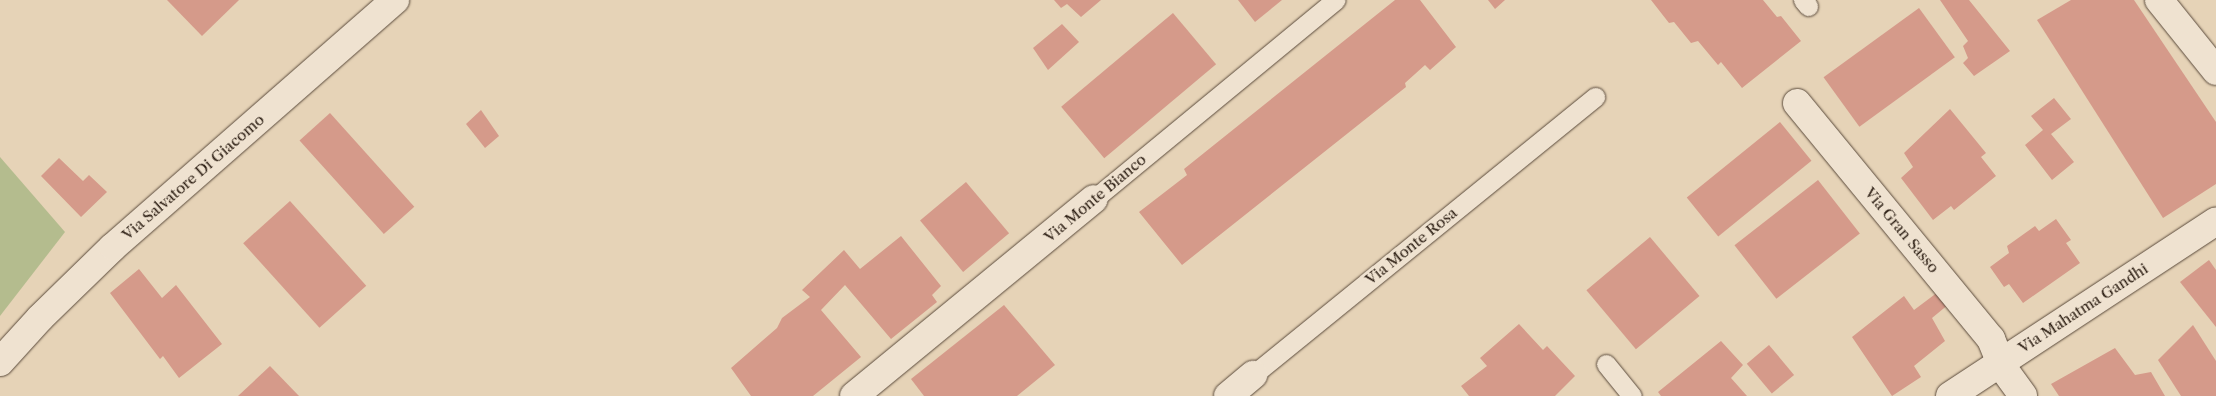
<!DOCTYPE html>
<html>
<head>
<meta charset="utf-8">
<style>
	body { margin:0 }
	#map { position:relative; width:2216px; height:396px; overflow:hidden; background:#e6d3b7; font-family:"Libre Caslon Text",serif }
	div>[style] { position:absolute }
	.green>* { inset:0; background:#b4bc8e }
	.building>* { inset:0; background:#d59a8a; transform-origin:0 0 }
	.roads { filter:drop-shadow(0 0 1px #5a4a3b) drop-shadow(0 0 1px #5a4a3b) }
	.service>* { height:19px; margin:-9.5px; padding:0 9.5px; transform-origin:9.5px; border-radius:9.5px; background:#efe2d0 }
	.minor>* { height:28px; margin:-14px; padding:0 14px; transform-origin:14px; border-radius:14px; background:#efe2d0 }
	span { translate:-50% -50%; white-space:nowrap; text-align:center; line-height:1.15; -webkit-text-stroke:5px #efe2d0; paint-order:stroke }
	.street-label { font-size:15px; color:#2b1d12 }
</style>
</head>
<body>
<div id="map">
	<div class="green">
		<div style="clip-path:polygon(0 157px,65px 232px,0 316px)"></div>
	</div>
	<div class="building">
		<div style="clip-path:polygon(167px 0,239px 0,202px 36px)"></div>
		<div style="clip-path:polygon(1054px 0,1101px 0,1081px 17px,1067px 4px,1061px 8px)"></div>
		<div style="clip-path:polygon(1238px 0,1282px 0,1255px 22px)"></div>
		<div style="clip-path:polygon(1395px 0,1420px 0,1456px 47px,1430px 70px,1425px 65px,1405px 83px,1406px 87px,1182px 265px,1139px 212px,1187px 175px,1184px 169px)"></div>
		<div style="clip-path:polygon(1488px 0,1505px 0,1495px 9px)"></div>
		<div style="clip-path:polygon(1651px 0,1763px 0,1777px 17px,1781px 16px,1801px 41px,1742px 88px,1721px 62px,1718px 65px,1698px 41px,1691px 43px,1674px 22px,1669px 23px)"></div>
		<div style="clip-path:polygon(1940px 0,1969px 0,2010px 51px,1974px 76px,1963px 63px,1968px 58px,1963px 46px,1968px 41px)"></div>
		<div style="clip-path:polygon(2071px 0,2134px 0,2216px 122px,2216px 184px,2163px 218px,2037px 20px)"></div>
		<div style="left:1919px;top:8px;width:61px;height:118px;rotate:54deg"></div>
		<div style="left:1173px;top:13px;width:67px;height:146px;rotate:50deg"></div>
		<div style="clip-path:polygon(1062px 24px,1079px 42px,1048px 70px,1033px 48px)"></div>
		<div style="clip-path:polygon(2054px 98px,2071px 119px,2051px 134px,2074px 162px,2052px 180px,2025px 145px,2043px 130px,2031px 116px)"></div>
		<div style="clip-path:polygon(1950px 109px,1986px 153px,1981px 157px,1996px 176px,1954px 210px,1951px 206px,1933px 220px,1901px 178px,1913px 167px,1904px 153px)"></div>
		<div style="clip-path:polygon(481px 110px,499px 136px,485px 148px,466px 124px)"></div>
		<div style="left:330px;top:113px;width:126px;height:41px;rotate:48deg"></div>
		<div style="left:1780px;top:122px;width:50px;height:120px;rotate:51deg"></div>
		<div style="clip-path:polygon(59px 158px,83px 181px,89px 175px,107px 192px,81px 217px,41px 176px)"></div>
		<div style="left:1818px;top:180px;width:68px;height:106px;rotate:52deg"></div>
		<div style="left:966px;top:182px;width:67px;height:60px;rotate:50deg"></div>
		<div style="left:290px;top:201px;width:114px;height:63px;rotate:48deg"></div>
		<div style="clip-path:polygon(2056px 219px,2071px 240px,2066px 243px,2080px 263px,2023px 303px,2009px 284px,2004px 287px,1990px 267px,2009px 253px,2007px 246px,2035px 226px,2039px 231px)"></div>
		<div style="clip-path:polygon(901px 236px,941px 286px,932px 295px,937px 302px,891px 339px,845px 285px,821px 310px,861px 357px,813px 396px,751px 396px,731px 368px,777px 328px,782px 318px,810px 297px,802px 290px,844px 250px,860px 269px)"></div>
		<div style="left:1650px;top:237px;width:77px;height:83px;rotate:50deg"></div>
		<div style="clip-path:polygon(2209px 260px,2216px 270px,2216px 327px,2180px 282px)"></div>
		<div style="clip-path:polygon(139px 269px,162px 298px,176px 285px,222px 344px,179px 378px,163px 356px,160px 359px,110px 293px)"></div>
		<div style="clip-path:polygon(1938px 292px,1949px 304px,1932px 318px,1945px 341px,1914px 366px,1921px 377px,1892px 396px,1852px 337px,1904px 296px,1914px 310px)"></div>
		<div style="clip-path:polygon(1004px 305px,1055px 365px,1017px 396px,924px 396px,911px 379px)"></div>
		<div style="clip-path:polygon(1519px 324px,1543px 350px,1547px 346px,1575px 376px,1555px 396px,1469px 396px,1461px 386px,1487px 366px,1480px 358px)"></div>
		<div style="clip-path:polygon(2193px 325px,2216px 361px,2216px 396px,2181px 396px,2158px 360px)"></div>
		<div style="clip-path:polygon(1721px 341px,1743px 365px,1731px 378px,1747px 396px,1661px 396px,1658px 392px)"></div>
		<div style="left:1769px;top:345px;width:39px;height:29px;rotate:50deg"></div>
		<div style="clip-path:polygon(2115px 348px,2135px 375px,2151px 372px,2165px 396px,2059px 396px,2051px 384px)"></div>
		<div style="clip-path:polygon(270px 366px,299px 396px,238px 396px)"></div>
	</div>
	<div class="roads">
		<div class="service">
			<div style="left:1803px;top:0;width:8px;rotate:50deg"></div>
			<div style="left:1094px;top:199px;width:313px;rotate:-39.5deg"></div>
			<div style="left:1606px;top:364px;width:41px;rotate:50.9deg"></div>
			<div style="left:1253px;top:375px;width:441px;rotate:-39.1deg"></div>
		</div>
		<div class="minor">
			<div style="left:2159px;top:0;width:91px;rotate:51.2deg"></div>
			<div style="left:1797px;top:103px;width:306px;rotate:50.6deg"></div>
			<div style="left:1991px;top:339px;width:31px;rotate:68deg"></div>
			<div style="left:2003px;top:368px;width:34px;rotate:54deg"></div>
			<div style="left:0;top:362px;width:59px;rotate:-47.7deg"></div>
			<div style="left:40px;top:318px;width:102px;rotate:-44.2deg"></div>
			<div style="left:113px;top:247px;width:375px;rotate:-41.2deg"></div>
			<div style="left:854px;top:396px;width:310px;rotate:-39.4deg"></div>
			<div style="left:1228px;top:396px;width:33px;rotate:-40deg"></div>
			<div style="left:1950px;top:396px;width:318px;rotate:-33.3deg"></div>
		</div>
	</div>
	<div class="street-label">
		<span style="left:193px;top:177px;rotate:-41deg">Via Salvatore Di Giacomo</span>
		<span style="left:1095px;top:198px;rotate:-40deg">Via Monte Bianco</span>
		<span style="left:1902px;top:230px;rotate:50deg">Via Gran Sasso</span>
		<span style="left:1411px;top:246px;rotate:-39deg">Via Monte Rosa</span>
		<span style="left:2083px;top:308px;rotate:-33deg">Via Mahatma Gandhi</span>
	</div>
</div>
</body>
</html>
